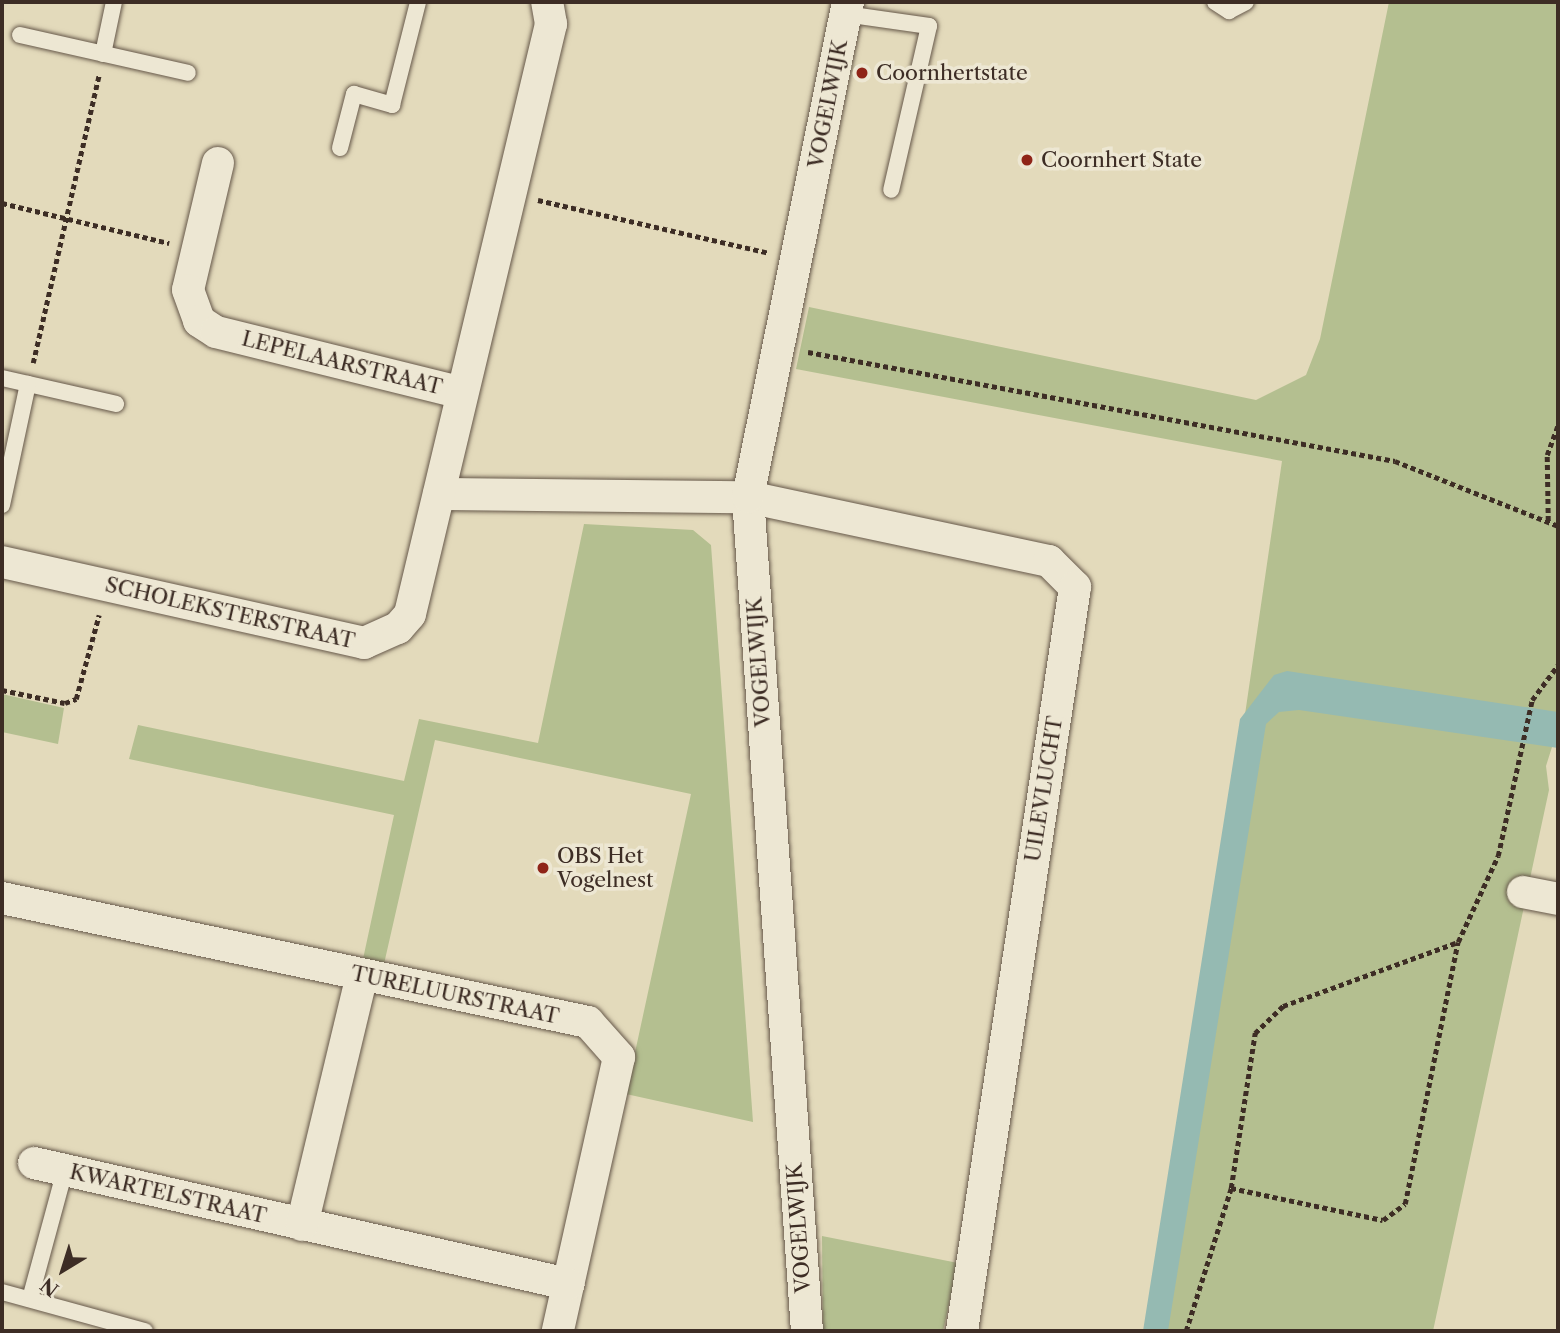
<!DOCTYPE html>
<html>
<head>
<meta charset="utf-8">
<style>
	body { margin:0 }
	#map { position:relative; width:1560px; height:1333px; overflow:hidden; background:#e3dabb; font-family:"Libre Caslon Text",serif }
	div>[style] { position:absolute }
	.green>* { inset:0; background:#b4bf90 }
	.water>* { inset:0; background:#95bab2 }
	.path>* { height:4.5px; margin-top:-2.25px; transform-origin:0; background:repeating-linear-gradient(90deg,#3d2d25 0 5px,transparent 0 8.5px) }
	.roads { filter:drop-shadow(0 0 2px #66584a) drop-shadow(0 0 2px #66584a) }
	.service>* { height:16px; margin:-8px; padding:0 8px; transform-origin:8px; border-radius:8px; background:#ede7d3 }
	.minor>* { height:32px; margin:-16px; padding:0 16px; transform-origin:16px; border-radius:16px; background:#ede7d3 }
	.dots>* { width:19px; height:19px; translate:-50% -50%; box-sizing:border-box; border:4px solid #ede7d3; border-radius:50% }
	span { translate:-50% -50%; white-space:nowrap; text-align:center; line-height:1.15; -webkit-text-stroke:7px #ede7d3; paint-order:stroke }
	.poi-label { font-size:21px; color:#3d2d25 }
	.left { translate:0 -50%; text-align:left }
	.street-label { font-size:21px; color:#3d2d25 }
	.frame { position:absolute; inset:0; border:4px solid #3d2d25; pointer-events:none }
	.north { position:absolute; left:28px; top:1235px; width:70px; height:70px; -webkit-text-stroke:5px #ede7d3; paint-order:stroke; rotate:218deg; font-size:19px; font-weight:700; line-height:28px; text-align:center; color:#3d2d25 }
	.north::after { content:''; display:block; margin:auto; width:24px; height:32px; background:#3d2d25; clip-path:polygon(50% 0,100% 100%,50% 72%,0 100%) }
</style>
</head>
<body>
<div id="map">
	<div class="green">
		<div style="clip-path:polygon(1389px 2px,1558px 2px,1558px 728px,1546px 766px,1549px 790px,1433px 1331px,1155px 1331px,1282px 461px,796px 369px,809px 307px,1256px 400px,1306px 375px,1320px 339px)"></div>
		<div style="clip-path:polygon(584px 524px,693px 530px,711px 545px,753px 1122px,626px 1094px,691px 794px,435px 740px,384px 964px,363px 959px,394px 815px,129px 759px,138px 725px,404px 781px,419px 719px,538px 743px)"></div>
		<div style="clip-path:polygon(2px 694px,64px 708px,58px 744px,2px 732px)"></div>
		<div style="clip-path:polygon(822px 1236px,958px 1263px,943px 1331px,823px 1331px)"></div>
	</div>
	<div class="water">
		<div style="clip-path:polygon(1287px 671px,1558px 712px,1558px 748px,1299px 710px,1279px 712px,1266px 724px,1168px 1331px,1143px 1331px,1240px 719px,1274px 675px)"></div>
	</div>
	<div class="path">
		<div style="left:538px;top:200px;width:237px;rotate:12.9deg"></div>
		<div style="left:2px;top:203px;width:172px;rotate:13.5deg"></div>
		<div style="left:808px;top:352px;width:597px;rotate:10.52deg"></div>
		<div style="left:1395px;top:461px;width:175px;rotate:21.7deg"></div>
		<div style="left:33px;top:363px;width:296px;rotate:-77.1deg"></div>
		<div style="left:1548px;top:521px;width:66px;rotate:-90.9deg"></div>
		<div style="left:1547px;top:455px;width:33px;rotate:-70deg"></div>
		<div style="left:2px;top:690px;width:64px;rotate:11.7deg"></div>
		<div style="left:65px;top:703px;width:12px;rotate:-20deg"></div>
		<div style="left:76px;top:699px;width:87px;rotate:-74.7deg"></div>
		<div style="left:1231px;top:1188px;width:155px;rotate:11.9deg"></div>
		<div style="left:1383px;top:1220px;width:27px;rotate:-36deg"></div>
		<div style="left:1405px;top:1204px;width:267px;rotate:-78.6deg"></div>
		<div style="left:1186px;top:1331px;width:150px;rotate:-72.5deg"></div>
		<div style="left:1231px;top:1188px;width:157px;rotate:-81.2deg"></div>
		<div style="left:1255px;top:1033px;width:39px;rotate:-44deg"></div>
		<div style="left:1283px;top:1006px;width:186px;rotate:-20.1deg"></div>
		<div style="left:1458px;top:942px;width:95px;rotate:-65.1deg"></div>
		<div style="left:1498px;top:856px;width:160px;rotate:-77.7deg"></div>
		<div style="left:1532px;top:700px;width:44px;rotate:-53.4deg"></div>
	</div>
	<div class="roads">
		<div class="service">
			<div style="left:1215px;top:2px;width:17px;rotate:33deg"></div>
			<div style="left:1229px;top:11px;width:19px;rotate:-28deg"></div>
			<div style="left:845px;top:14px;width:85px;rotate:8.1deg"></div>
			<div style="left:929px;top:26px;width:168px;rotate:103deg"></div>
			<div style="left:20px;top:35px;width:172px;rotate:12.7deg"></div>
			<div style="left:103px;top:54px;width:53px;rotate:-78.1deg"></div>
			<div style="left:340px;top:148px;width:56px;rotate:-75.5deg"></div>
			<div style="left:354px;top:94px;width:40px;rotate:16deg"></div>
			<div style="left:392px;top:105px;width:106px;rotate:-75.8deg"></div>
			<div style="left:2px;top:378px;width:117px;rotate:12.8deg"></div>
			<div style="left:2px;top:505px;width:124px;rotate:-77.9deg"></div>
			<div style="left:2px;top:1292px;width:148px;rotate:15.3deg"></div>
			<div style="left:30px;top:1299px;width:134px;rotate:-74.8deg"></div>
		</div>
		<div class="minor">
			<div style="left:218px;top:163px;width:130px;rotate:103.3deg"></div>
			<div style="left:188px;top:290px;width:33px;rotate:70deg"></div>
			<div style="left:199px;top:321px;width:20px;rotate:33deg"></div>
			<div style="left:216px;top:332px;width:253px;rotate:13.9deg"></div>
			<div style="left:439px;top:494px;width:309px;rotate:0.6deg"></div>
			<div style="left:748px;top:497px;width:308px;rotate:12deg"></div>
			<div style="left:1049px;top:561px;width:37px;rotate:45deg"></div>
			<div style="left:1075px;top:587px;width:753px;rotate:98.64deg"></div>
			<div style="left:2px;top:562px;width:371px;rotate:12.6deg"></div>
			<div style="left:364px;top:643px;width:37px;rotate:-24deg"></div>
			<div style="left:398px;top:628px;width:18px;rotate:-49deg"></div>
			<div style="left:410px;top:614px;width:607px;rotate:-76.56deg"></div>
			<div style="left:551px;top:24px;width:22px;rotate:-100deg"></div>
			<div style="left:1523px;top:892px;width:36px;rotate:11deg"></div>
			<div style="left:2px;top:898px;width:599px;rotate:11.95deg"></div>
			<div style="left:588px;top:1022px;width:47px;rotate:48.5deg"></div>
			<div style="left:619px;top:1057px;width:281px;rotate:102.6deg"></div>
			<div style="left:34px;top:1163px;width:548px;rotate:12.77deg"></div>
			<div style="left:302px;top:1225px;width:256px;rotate:-76.5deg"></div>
			<div style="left:807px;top:1331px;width:836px;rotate:-94.05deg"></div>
			<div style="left:748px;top:497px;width:505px;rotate:-78.58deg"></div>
		</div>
	</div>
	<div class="dots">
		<div style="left:862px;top:73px;background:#8f2418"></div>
		<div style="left:1027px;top:160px;background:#8f2418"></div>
		<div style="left:543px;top:868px;background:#8f2418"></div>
	</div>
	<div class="poi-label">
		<span class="left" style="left:876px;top:73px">Coornhertstate</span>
		<span class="left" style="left:1041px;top:160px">Coornhert State</span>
		<span class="left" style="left:557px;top:868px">OBS Het<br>Vogelnest</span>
	</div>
	<div class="street-label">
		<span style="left:828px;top:104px;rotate:-79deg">VOGELWIJK</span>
		<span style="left:342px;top:363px;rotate:14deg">LEPELAARSTRAAT</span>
		<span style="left:230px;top:613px;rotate:13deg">SCHOLEKSTERSTRAAT</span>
		<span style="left:759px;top:662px;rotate:-94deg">VOGELWIJK</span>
		<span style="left:1044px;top:789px;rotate:-81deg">UILEVLUCHT</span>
		<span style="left:455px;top:995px;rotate:12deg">TURELUURSTRAAT</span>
		<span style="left:168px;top:1194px;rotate:13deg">KWARTELSTRAAT</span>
		<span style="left:799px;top:1228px;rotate:-94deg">VOGELWIJK</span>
	</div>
	<div class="frame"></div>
	<div class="north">N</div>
</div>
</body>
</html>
